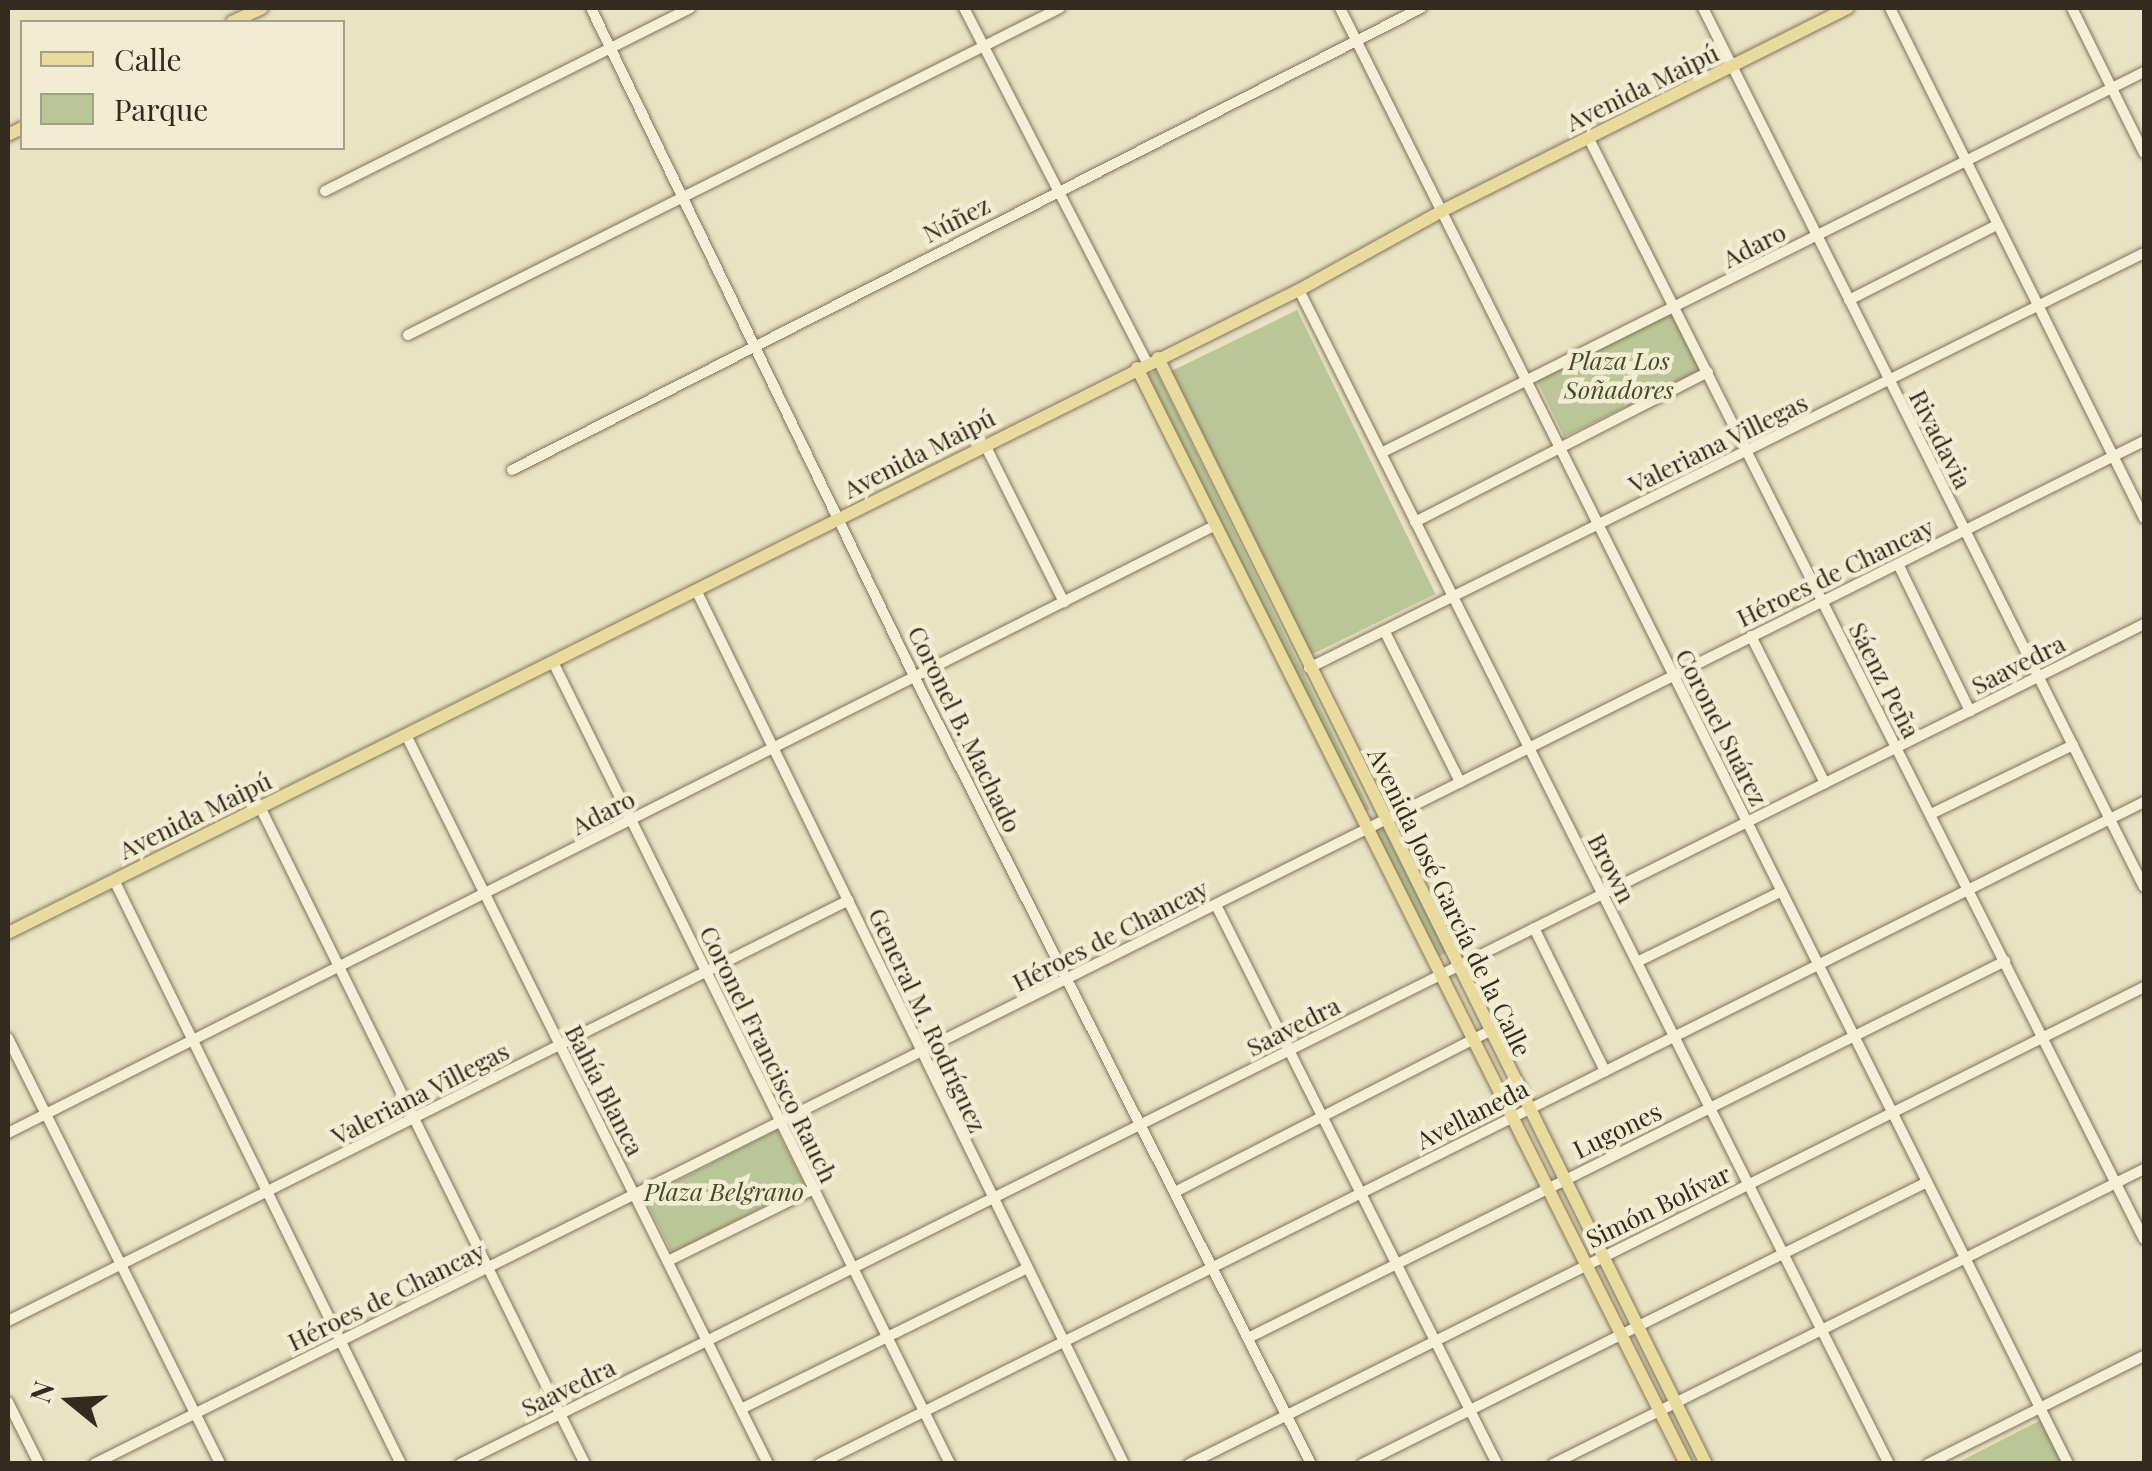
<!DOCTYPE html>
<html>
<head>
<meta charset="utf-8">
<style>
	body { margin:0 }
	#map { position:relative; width:2152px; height:1471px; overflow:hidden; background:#e9e2c3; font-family:"Playfair Display",serif }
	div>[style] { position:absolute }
	.green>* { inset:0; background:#bbc698; transform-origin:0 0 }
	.roads { filter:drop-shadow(0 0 2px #82745c) drop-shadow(0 0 2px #82745c) }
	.minor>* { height:10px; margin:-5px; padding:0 5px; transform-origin:5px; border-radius:5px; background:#f5efd5 }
	.major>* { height:12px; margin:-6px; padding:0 6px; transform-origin:6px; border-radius:6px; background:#e9da9e }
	span { translate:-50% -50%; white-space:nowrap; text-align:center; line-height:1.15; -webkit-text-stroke:9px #f1ecd2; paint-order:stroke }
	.street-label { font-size:25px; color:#332b1e }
	.park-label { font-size:25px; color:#3f4d27; font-style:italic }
	.frame { position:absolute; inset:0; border:10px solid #332b1e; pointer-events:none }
	.legend { position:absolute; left:20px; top:20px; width:325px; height:130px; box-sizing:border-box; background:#f1ecd2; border:2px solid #a59f8a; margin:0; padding:12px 18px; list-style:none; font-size:30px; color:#332b1e }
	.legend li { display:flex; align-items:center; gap:20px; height:50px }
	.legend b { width:50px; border:2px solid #a59f8a }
	.north { position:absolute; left:20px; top:1351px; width:100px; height:100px; -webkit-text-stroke:8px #f1ecd2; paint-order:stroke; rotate:288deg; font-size:28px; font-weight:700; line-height:40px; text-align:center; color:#332b1e }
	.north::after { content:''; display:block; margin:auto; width:35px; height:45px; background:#332b1e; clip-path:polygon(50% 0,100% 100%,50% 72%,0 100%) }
</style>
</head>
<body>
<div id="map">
	<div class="green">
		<div style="left:1297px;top:310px;width:316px;height:140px;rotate:64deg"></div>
		<div style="left:1672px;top:313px;width:64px;height:151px;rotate:64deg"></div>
		<div style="left:1156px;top:371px;width:488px;height:9px;rotate:64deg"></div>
		<div style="left:1382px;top:826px;width:142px;height:9px;rotate:63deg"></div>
		<div style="left:777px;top:1130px;width:62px;height:149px;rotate:63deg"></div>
		<div style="clip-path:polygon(2041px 1420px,2063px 1464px,1955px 1464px)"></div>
	</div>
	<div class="roads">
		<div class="minor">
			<div style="left:591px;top:8px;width:744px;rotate:64.19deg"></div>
			<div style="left:915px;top:678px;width:880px;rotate:63.26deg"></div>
			<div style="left:964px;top:8px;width:399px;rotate:62.7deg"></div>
			<div style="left:1340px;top:8px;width:1628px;rotate:63.43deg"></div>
			<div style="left:1703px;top:8px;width:983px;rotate:63.36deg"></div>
			<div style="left:1890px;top:8px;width:570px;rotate:63.52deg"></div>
			<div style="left:2072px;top:8px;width:162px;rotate:63.6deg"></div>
			<div style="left:1589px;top:139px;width:1232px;rotate:63.23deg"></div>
			<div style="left:325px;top:191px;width:408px;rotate:-26.6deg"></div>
			<div style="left:1299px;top:290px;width:1314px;rotate:63.32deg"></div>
			<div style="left:1849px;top:300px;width:166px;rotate:-26.9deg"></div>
			<div style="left:408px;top:335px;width:729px;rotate:-26.64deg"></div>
			<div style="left:985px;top:445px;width:176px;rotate:63.3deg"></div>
			<div style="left:1381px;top:453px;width:853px;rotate:-26.54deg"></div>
			<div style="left:512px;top:470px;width:1020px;rotate:-26.94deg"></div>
			<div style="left:1415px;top:522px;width:329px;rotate:-27.1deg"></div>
			<div style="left:1898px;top:564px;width:164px;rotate:63.9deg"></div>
			<div style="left:697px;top:592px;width:971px;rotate:63.91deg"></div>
			<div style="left:1385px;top:632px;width:168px;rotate:63.4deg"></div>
			<div style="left:1751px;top:636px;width:165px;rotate:63.3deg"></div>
			<div style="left:553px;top:662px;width:895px;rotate:63.66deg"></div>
			<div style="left:1309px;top:668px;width:932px;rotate:-26.43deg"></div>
			<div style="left:406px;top:735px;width:814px;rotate:63.59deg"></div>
			<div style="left:260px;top:807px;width:733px;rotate:63.68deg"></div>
			<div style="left:1931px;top:814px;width:158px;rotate:-25.9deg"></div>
			<div style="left:114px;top:880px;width:651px;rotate:63.83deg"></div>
			<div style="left:1216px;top:905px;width:626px;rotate:63.31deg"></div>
			<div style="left:1534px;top:928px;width:160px;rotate:63.6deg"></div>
			<div style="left:1637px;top:962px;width:161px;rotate:-26.1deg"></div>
			<div style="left:8px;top:1038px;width:476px;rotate:63.5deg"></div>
			<div style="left:8px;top:1133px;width:1352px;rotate:-26.72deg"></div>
			<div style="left:1175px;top:1192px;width:354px;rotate:-27.1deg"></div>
			<div style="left:668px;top:1261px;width:163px;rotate:-26.3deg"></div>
			<div style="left:8px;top:1321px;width:940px;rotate:-26.59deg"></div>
			<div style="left:1248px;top:1338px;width:846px;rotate:-26.47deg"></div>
			<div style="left:8px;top:1402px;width:69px;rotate:63.4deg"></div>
			<div style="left:741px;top:1409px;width:318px;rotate:-26.2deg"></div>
			<div style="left:94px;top:1464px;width:2291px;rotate:-26.52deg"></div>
			<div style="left:460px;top:1464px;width:1882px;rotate:-26.51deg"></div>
			<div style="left:819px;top:1464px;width:1481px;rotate:-26.55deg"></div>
			<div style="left:1189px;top:1464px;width:1067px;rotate:-26.54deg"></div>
			<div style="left:1362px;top:1464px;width:631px;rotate:-26.52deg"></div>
			<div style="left:1553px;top:1464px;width:661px;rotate:-26.53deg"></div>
			<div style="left:1928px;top:1464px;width:241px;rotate:-26.6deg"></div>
		</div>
		<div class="major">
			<div style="left:232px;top:22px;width:33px;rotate:-25deg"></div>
			<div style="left:8px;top:135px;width:16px;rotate:-27deg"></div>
			<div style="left:1158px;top:358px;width:1234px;rotate:63.64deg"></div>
			<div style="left:1137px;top:368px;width:1226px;rotate:63.39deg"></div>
			<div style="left:8px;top:933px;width:1442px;rotate:-26.48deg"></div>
			<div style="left:1299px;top:290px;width:163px;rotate:-28.9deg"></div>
			<div style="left:1442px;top:211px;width:454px;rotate:-26.6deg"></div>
		</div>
	</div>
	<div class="street-label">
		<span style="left:1642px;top:87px;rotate:-26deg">Avenida Maipú</span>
		<span style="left:956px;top:219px;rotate:-27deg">Núñez</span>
		<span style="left:1754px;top:245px;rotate:-27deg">Adaro</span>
		<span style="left:1941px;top:439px;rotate:63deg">Rivadavia</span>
		<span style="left:1718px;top:443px;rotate:-26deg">Valeriana Villegas</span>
		<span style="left:919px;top:453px;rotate:-27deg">Avenida Maipú</span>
		<span style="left:1835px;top:572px;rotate:-26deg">Héroes de Chancay</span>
		<span style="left:2018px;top:664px;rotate:-27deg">Saavedra</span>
		<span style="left:1885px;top:680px;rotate:63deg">Sáenz Peña</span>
		<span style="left:1722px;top:727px;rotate:63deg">Coronel Suárez</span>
		<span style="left:965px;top:729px;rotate:64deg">Coronel B. Machado</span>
		<span style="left:603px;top:812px;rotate:-27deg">Adaro</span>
		<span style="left:195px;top:815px;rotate:-26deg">Avenida Maipú</span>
		<span style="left:1612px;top:868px;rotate:63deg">Brown</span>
		<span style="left:1450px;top:902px;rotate:64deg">Avenida José García de la Calle</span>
		<span style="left:1110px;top:935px;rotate:-27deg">Héroes de Chancay</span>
		<span style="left:928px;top:1020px;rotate:65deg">General M. Rodríguez</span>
		<span style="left:1293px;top:1026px;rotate:-27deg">Saavedra</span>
		<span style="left:769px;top:1054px;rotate:64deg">Coronel Francisco Rauch</span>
		<span style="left:605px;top:1090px;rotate:63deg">Bahía Blanca</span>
		<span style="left:420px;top:1093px;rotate:-27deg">Valeriana Villegas</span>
		<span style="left:1472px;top:1114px;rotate:-27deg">Avellaneda</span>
		<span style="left:1617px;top:1130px;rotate:-26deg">Lugones</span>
		<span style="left:1658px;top:1206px;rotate:-26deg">Simón Bolívar</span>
		<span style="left:386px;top:1296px;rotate:-26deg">Héroes de Chancay</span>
		<span style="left:568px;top:1387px;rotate:-26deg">Saavedra</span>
	</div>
	<div class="park-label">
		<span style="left:1619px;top:375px">Plaza Los<br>Soñadores</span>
		<span style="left:724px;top:1191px">Plaza Belgrano</span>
	</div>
	<div class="frame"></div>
	<ul class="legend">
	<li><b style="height:12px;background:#e9da9e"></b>Calle</li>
	<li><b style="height:28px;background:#bbc698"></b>Parque</li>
	</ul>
	<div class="north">N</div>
</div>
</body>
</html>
